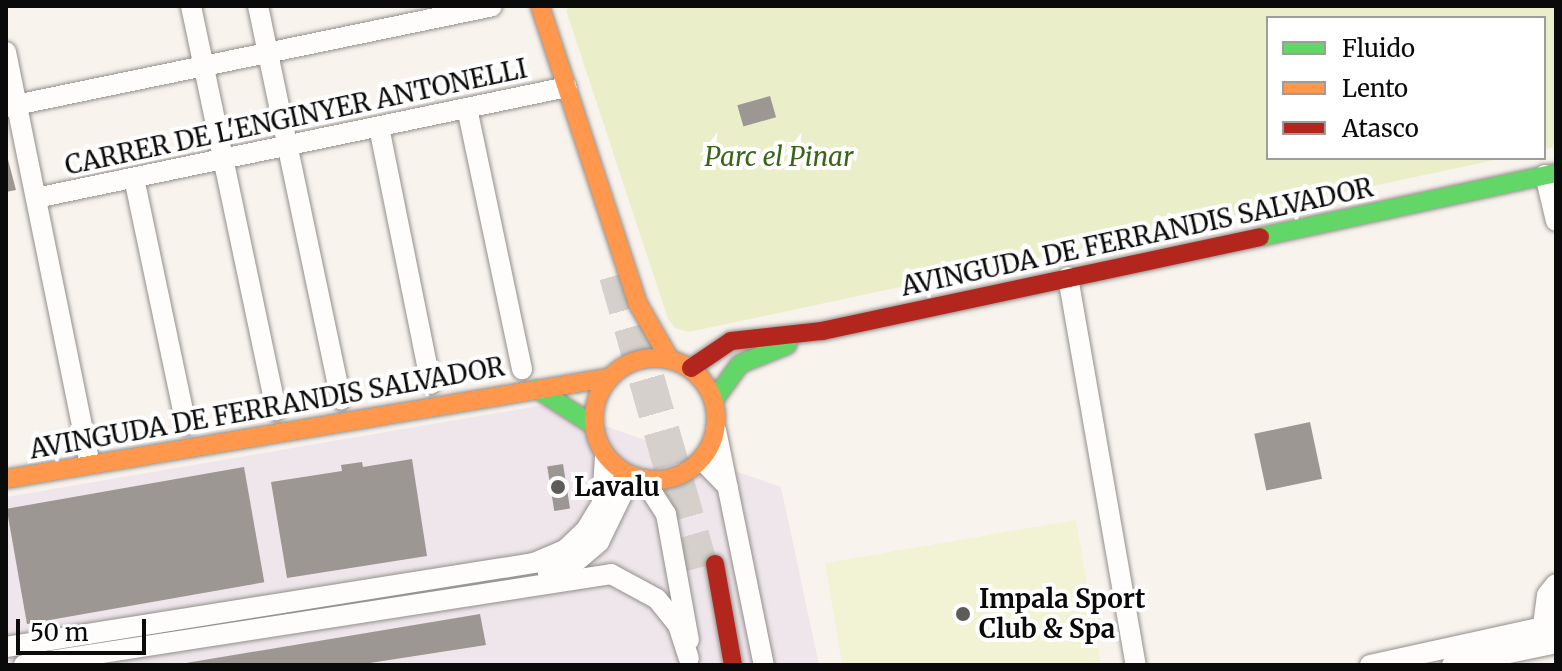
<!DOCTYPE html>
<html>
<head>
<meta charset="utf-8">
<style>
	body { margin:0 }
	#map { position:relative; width:1562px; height:671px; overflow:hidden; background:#f9f3ed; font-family:Merriweather,serif }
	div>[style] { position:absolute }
	.industrial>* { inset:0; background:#efe6eb }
	.green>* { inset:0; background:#eaefca }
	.pitch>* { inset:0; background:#f2f2d5 }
	.building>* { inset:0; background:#9c9793; transform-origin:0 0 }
	.highway-tunnel>* { height:36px; margin-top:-18px; transform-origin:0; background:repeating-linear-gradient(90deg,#d5d0cb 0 36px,transparent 0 54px) }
	.roads { filter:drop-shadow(0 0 2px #928f8c) drop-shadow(0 0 2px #928f8c) }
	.street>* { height:20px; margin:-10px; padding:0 10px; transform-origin:10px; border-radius:10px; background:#fefdfc }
	.fast>* { height:18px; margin:-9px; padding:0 9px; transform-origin:9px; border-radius:9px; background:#63d668 }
	.slow>* { height:18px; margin:-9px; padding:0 9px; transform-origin:9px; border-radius:9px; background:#ff974d }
	.slow>.ring { margin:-9px; padding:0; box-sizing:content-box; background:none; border:18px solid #ff974d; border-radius:50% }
	.jam>* { height:18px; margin:-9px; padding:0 9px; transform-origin:9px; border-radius:9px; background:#b3261e }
	.dots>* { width:22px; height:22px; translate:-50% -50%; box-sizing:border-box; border:4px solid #fff; border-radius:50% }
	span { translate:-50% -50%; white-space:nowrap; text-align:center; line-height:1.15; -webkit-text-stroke:8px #fff; paint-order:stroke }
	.street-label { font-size:26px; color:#0a0a0a }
	.park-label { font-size:26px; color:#3a6517; font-style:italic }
	.poi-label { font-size:26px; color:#0a0a0a; font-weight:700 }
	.left { translate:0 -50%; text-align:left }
	.frame { position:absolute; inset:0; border:8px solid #0a0a0a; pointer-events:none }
	.legend { position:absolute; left:1266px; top:16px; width:280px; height:144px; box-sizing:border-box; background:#fff; border:2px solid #9d9d9d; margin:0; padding:10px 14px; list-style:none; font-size:24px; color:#0a0a0a }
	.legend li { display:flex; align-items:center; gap:16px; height:40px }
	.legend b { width:40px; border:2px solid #9d9d9d }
	.scale { position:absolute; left:16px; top:619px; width:130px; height:36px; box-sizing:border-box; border:4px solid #0a0a0a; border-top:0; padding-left:10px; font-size:24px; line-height:28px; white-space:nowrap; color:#0a0a0a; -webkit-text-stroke:6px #fff; paint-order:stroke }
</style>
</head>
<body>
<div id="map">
	<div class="industrial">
		<div style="clip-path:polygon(544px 405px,781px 487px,819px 665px,6px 665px,6px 497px)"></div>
	</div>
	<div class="green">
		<div style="clip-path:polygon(571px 6px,1556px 6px,1556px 147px,1544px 149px,1544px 18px,1268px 18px,1268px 158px,1504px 158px,689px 332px,675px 328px,668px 319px,566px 10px)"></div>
	</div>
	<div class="pitch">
		<div style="clip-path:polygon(1076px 520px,1101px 665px,842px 665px,825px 563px)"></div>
	</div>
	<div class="building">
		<div style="left:770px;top:96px;width:22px;height:34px;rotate:74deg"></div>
		<div style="clip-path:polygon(6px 152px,16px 190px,6px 192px)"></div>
		<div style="left:1310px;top:422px;width:58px;height:57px;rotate:78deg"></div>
		<div style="clip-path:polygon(412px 459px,427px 556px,287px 578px,271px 482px,342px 471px,341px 465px,362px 462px,363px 467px)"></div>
		<div style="left:563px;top:464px;width:45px;height:16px;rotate:81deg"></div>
		<div style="left:244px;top:467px;width:117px;height:241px;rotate:80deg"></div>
		<div style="clip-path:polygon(480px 614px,486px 645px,357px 665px,174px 665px)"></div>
	</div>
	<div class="highway-tunnel">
		<div style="left:617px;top:275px;width:304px;rotate:74.1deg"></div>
	</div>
	<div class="roads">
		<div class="street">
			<div style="left:191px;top:6px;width:413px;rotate:78.1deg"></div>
			<div style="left:258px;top:6px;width:402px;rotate:78.1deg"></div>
			<div style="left:6px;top:52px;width:420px;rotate:78.5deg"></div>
			<div style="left:6px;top:107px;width:496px;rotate:-11.7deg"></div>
			<div style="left:467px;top:108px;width:267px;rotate:78.1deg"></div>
			<div style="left:379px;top:127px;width:262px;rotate:78.6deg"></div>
			<div style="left:1545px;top:175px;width:47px;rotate:76.6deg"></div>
			<div style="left:134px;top:178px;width:252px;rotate:78.1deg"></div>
			<div style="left:36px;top:198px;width:542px;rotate:-11.81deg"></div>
			<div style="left:1068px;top:277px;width:394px;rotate:80.1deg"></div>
			<div style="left:716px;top:430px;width:240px;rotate:78.5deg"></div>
			<div style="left:702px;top:460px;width:37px;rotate:46deg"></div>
			<div style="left:644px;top:480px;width:40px;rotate:57.1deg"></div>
			<div style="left:666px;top:514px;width:128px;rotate:79.7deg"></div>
			<div style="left:548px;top:573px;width:27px;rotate:-20deg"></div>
			<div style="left:573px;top:564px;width:34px;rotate:-40deg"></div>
			<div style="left:599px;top:542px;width:73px;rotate:-64.1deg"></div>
			<div style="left:1541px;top:640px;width:45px;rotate:-82.4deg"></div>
			<div style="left:1547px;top:595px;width:14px;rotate:-51deg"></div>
			<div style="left:6px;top:647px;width:535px;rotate:-9.04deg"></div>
			<div style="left:534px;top:563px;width:34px;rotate:-23deg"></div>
			<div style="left:565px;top:550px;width:29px;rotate:-44deg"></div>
			<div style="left:586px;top:530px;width:31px;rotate:-59deg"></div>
			<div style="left:602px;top:503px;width:47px;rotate:-86.3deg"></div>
			<div style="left:24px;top:665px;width:594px;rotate:-8.81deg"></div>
			<div style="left:611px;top:574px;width:52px;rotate:28.5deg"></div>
			<div style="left:657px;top:599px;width:33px;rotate:51deg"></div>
			<div style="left:678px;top:625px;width:35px;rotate:72deg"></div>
			<div style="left:1370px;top:665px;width:190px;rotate:-12.4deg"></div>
			<div style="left:1452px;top:665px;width:106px;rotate:-11.9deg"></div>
		</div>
		<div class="fast">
			<div style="left:1260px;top:237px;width:303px;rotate:-12.2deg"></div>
			<div style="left:537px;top:389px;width:67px;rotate:32.7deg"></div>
			<div style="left:714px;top:400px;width:44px;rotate:-54.2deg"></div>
			<div style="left:740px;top:364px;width:51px;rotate:-22deg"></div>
		</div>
		<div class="slow">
			<div style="left:540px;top:6px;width:314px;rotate:71.8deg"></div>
			<div style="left:638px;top:304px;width:62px;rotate:60.1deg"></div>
			<div class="ring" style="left:594px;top:358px;width:104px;height:104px"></div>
			<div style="left:6px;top:479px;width:609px;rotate:-9.54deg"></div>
		</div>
		<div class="jam">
			<div style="left:691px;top:368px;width:48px;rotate:-34deg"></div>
			<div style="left:731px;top:341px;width:92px;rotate:-6.3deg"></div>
			<div style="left:822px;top:331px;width:448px;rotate:-12.1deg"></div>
			<div style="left:715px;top:564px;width:103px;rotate:79.9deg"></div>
		</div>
	</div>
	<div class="dots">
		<div style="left:558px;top:487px;background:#5e5c59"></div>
		<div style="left:963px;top:614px;background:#5e5c59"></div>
	</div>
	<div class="street-label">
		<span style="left:296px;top:117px;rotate:-12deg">CARRER DE L'ENGINYER ANTONELLI</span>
		<span style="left:1137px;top:237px;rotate:-12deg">AVINGUDA DE FERRANDIS SALVADOR</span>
		<span style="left:267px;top:408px;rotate:-10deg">AVINGUDA DE FERRANDIS SALVADOR</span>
	</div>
	<div class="park-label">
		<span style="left:779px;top:157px">Parc el Pinar</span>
	</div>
	<div class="poi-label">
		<span class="left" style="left:574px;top:487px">Lavalu</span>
		<span class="left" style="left:979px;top:614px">Impala Sport<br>Club &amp; Spa</span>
	</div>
	<div class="frame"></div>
	<ul class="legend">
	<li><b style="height:10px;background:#63d668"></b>Fluido</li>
	<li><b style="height:10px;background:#ff974d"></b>Lento</li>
	<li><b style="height:10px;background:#b3261e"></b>Atasco</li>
	</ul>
	<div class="scale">50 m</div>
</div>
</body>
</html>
